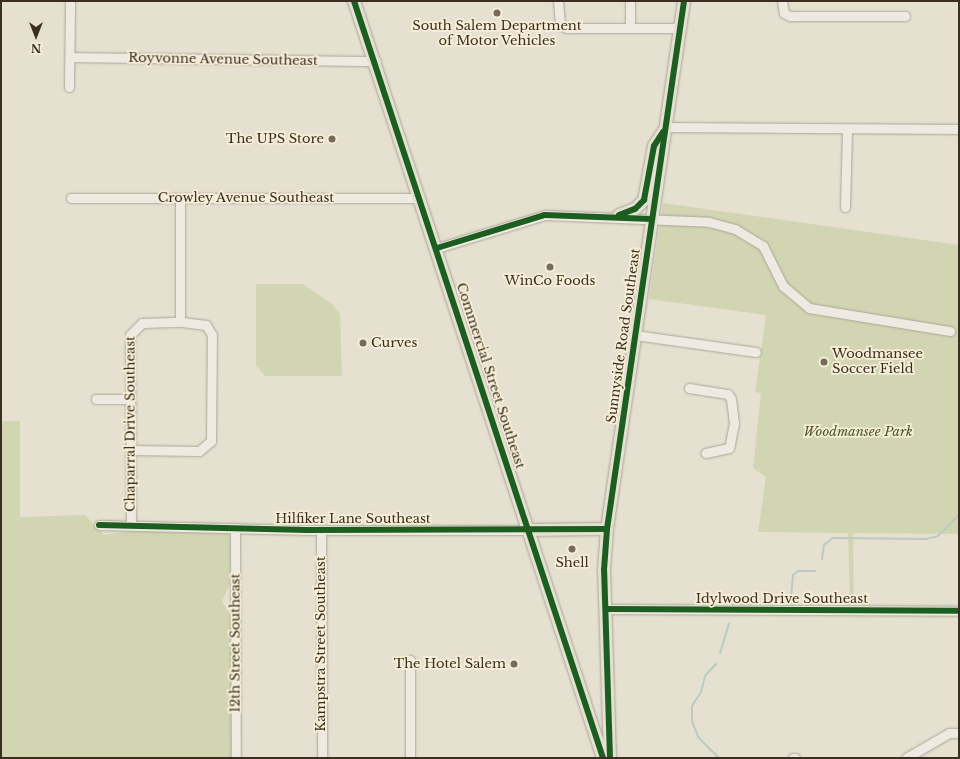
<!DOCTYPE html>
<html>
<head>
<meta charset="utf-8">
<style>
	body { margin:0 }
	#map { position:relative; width:960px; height:759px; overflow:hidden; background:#e5e0cf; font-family:"Libre Baskerville",serif }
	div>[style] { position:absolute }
	.green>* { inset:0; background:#d2d5b2 }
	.stream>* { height:2px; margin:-1px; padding:0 1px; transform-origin:1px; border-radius:1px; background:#bacbc2 }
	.roads { filter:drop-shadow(0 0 1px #aba598) drop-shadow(0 0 1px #aba598) }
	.minor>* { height:9px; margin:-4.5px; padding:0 4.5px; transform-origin:4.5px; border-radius:4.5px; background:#eeeae1 }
	.major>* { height:12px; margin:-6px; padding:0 6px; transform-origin:6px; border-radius:6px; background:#e4e0d2 }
	.cycleway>* { height:6px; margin:-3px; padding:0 3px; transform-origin:3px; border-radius:3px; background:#1b5e20 }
	.dots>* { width:11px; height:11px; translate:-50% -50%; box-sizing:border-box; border:2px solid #f6eed6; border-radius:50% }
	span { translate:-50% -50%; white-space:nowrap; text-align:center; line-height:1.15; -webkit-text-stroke:3.5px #f6eed6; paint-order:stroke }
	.poi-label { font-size:13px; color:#3a2e20 }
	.right { translate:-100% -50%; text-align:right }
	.left { translate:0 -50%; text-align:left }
	.street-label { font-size:13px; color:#3a2e20 }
	.park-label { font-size:13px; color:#475626; font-style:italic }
	.frame { position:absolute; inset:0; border:2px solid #3a2e20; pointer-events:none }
	.north { position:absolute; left:16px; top:16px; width:40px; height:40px; -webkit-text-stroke:3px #f6eed6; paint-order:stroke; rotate:180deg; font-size:11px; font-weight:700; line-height:16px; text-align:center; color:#3a2e20 }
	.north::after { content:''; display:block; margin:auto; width:14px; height:18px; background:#3a2e20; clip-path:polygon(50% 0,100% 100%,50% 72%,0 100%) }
</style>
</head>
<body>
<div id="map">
	<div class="green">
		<div style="clip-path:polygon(663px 203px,959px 245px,959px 534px,853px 533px,854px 602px,850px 602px,848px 533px,758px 532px,766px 477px,753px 468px,761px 393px,755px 392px,766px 315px,649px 299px)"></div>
		<div style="clip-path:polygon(256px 284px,303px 284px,332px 304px,340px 314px,342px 376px,265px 376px,256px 365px)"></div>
		<div style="clip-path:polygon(1px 421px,20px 421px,20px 517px,85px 515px,104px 535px,137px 530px,225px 531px,230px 536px,230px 584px,222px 601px,240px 631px,240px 758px,1px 758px)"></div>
	</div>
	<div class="stream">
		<div style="left:822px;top:559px;width:14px;rotate:-82deg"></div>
		<div style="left:824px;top:545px;width:11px;rotate:-38deg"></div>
		<div style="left:833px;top:538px;width:93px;rotate:0.6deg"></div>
		<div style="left:926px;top:539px;width:12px;rotate:-14deg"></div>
		<div style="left:938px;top:536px;width:30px;rotate:-45deg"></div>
		<div style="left:791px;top:598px;width:23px;rotate:-85deg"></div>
		<div style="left:793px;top:575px;width:6px;rotate:-39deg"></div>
		<div style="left:798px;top:571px;width:17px"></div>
		<div style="left:720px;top:653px;width:31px;rotate:-73deg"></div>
		<div style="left:716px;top:664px;width:16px;rotate:133deg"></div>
		<div style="left:705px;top:676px;width:16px;rotate:104deg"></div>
		<div style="left:701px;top:692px;width:17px;rotate:123deg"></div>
		<div style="left:692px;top:706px;width:15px;rotate:90deg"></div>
		<div style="left:692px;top:721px;width:17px;rotate:69deg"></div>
		<div style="left:698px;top:737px;width:30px;rotate:45deg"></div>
	</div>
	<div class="roads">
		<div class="minor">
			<div style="left:558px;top:1px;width:24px;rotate:85deg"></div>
			<div style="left:560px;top:25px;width:8px;rotate:23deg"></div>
			<div style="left:567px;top:28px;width:113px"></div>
			<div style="left:782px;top:1px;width:12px;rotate:81deg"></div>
			<div style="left:784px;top:13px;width:7px;rotate:27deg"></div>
			<div style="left:790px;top:16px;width:115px"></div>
			<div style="left:630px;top:28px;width:27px;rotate:-90deg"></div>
			<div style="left:71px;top:57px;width:305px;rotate:0.8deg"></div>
			<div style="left:69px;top:87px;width:86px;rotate:-89.3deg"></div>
			<div style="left:665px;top:127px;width:294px;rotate:0.4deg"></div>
			<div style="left:71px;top:198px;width:349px"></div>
			<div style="left:845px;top:207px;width:78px;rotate:-88.5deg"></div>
			<div style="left:437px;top:248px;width:113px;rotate:-17deg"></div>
			<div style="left:545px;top:215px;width:164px;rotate:2.4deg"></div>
			<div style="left:709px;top:222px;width:27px;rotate:15deg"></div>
			<div style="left:735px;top:229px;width:33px;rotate:31deg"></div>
			<div style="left:763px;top:246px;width:45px;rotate:63.4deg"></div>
			<div style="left:783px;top:286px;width:34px;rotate:40deg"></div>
			<div style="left:809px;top:308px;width:143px;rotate:9.3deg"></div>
			<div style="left:635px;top:335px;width:122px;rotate:8deg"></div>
			<div style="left:689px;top:388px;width:39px;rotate:9deg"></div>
			<div style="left:728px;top:394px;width:6px;rotate:59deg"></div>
			<div style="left:731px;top:399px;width:24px;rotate:83deg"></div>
			<div style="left:734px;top:423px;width:25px;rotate:101deg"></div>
			<div style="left:729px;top:448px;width:24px;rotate:168deg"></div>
			<div style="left:96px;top:399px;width:34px"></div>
			<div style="left:130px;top:450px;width:69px;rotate:0.8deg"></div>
			<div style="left:199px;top:451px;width:16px;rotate:-40deg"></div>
			<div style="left:211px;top:441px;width:106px;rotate:-89.5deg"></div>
			<div style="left:212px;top:335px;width:12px;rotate:-121deg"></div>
			<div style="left:206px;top:325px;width:26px;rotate:-173deg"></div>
			<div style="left:99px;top:525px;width:208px;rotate:1.4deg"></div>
			<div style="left:307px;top:530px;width:223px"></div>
			<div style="left:131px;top:525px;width:190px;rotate:-90.3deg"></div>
			<div style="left:130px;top:335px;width:17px;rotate:-45deg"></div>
			<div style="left:142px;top:323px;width:38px;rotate:-2deg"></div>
			<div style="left:180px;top:322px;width:124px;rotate:-90deg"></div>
			<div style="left:235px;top:528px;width:230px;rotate:89.8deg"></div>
			<div style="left:321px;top:530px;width:228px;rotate:89.7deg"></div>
			<div style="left:606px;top:609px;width:353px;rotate:0.3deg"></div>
			<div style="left:410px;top:660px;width:98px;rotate:90deg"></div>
			<div style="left:793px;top:758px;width:2px"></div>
			<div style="left:906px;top:758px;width:50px;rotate:-30.2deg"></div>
			<div style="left:949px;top:733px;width:10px"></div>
		</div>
		<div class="major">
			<div style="left:354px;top:1px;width:797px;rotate:71.79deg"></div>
			<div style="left:619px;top:215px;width:17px;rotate:-21deg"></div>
			<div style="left:635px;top:209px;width:13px;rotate:-45deg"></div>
			<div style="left:644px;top:200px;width:55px;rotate:-79.5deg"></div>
			<div style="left:654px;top:146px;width:17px;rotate:-57deg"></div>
			<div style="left:530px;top:530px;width:77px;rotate:-0.7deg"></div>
			<div style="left:610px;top:758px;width:188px;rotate:-91.8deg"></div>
			<div style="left:604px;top:570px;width:41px;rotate:-85.8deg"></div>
			<div style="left:607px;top:529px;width:534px;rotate:-81.7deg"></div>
		</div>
	</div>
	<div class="cycleway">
		<div style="left:354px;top:1px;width:797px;rotate:71.79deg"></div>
		<div style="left:619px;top:215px;width:17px;rotate:-21deg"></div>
		<div style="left:635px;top:209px;width:13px;rotate:-45deg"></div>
		<div style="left:644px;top:200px;width:55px;rotate:-79.5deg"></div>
		<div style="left:654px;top:146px;width:17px;rotate:-57deg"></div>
		<div style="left:437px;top:248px;width:113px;rotate:-17deg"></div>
		<div style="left:545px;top:215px;width:107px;rotate:2.1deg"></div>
		<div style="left:99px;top:525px;width:208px;rotate:1.4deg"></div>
		<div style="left:307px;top:530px;width:300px;rotate:-0.2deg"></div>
		<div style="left:606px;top:609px;width:353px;rotate:0.3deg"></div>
		<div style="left:610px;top:758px;width:188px;rotate:-91.8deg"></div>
		<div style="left:604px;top:570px;width:41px;rotate:-85.8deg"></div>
		<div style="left:607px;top:529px;width:534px;rotate:-81.7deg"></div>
	</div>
	<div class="dots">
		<div style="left:497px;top:13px;background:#766c5d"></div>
		<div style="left:332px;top:139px;background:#766c5d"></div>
		<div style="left:550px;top:267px;background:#766c5d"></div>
		<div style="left:363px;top:343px;background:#766c5d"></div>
		<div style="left:824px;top:362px;background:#766c5d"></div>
		<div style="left:572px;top:549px;background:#766c5d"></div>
		<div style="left:514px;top:664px;background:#766c5d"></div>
	</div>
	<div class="poi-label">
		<span style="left:497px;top:34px">South Salem Department<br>of Motor Vehicles</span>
		<span class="right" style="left:324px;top:139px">The UPS Store</span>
		<span style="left:550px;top:281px">WinCo Foods</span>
		<span class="left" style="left:371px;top:343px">Curves</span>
		<span class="left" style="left:832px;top:362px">Woodmansee<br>Soccer Field</span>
		<span style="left:572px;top:563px">Shell</span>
		<span class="right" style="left:506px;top:664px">The Hotel Salem</span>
	</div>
	<div class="street-label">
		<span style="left:223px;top:60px;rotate:1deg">Royvonne Avenue Southeast</span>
		<span style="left:246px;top:198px">Crowley Avenue Southeast</span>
		<span style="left:624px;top:336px;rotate:-82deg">Sunnyside Road Southeast</span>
		<span style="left:490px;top:376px;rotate:72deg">Commercial Street Southeast</span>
		<span style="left:131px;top:424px;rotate:-90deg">Chaparral Drive Southeast</span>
		<span style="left:353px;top:519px">Hilfiker Lane Southeast</span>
		<span style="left:782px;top:599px">Idylwood Drive Southeast</span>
		<span style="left:236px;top:643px;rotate:-90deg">12th Street Southeast</span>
		<span style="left:321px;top:644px;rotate:-90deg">Kampstra Street Southeast</span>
	</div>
	<div class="park-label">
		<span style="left:858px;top:432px">Woodmansee Park</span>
	</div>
	<div class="frame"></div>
	<div class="north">N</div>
</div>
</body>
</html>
